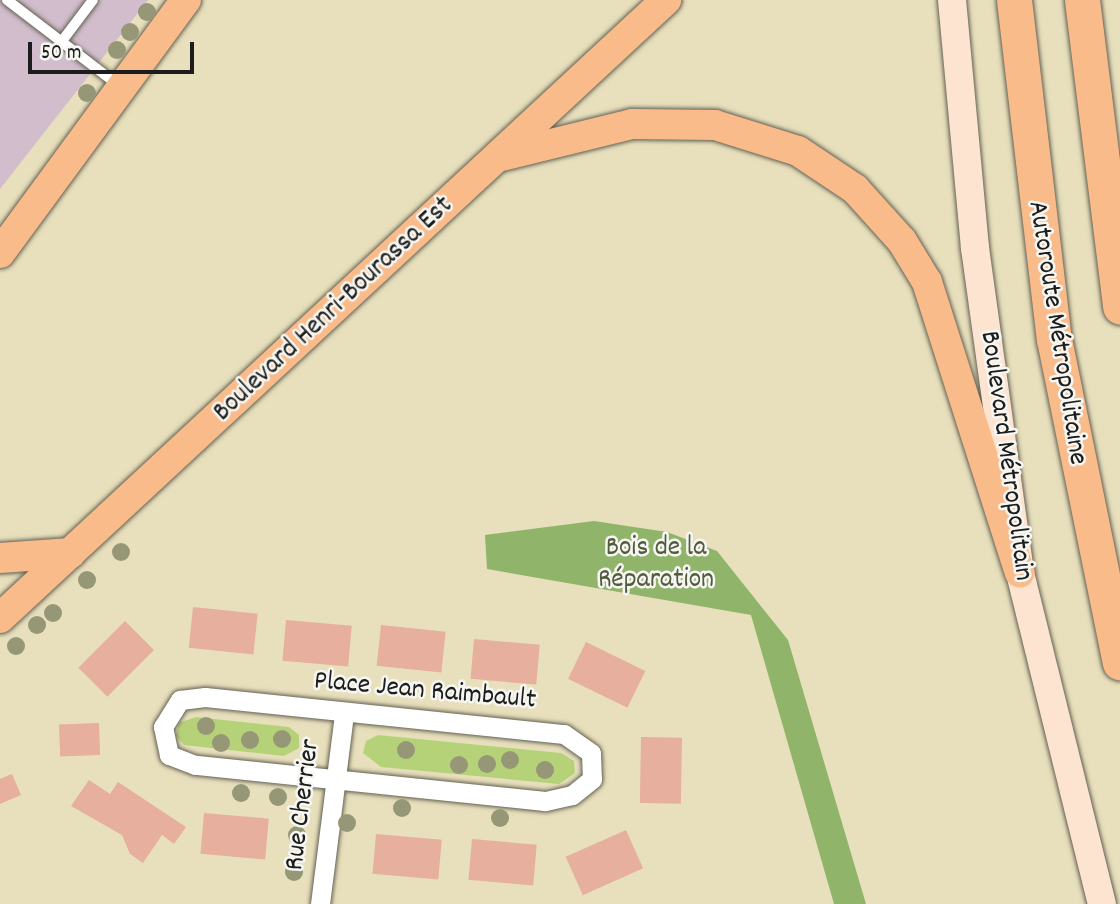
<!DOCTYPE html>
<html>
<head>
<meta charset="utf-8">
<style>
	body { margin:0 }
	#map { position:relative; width:1120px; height:904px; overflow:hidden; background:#e8e0bc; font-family:Dekko,sans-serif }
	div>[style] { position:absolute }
	.industrial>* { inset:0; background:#d1bdcb }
	.green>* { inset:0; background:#b6d279 }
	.forest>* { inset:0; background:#90b469 }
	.building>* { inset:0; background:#e6af9e; transform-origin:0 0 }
	.roads { filter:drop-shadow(0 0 2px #636154) drop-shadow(0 0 2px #636154) }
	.service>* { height:10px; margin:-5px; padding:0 5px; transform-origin:5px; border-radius:5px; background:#fff }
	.minor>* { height:19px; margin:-9.5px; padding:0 9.5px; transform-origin:9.5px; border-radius:9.5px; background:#fff }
	.secondary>* { height:28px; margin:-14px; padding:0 14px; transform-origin:14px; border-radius:14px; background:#fde4d1 }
	.primary>* { height:30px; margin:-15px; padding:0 15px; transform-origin:15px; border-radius:15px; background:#fabb8b }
	.motorway>* { height:35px; margin:-17.5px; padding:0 17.5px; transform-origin:17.5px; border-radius:17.5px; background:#fabb8b }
	.trees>* { width:18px; height:18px; margin:-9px; border-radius:50%; background:#969776 }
	span { translate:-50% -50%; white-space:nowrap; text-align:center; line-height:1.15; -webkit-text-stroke:5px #f6f6f2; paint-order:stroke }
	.street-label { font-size:28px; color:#1c1c1c }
	.park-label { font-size:28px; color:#525c3d }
	.scale { position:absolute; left:28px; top:42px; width:166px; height:32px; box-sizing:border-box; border:4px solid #1c1c1c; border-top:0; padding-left:9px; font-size:21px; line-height:24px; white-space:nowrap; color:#1c1c1c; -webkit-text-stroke:5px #f6f6f2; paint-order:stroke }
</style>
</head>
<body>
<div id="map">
	<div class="industrial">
		<div style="clip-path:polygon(0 0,148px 0,0 189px)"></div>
	</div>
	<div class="green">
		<div style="clip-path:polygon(196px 717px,289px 727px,299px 735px,299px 748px,284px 756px,184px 745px,176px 736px,179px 723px)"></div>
		<div style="clip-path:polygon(378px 735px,561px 753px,574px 761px,575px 773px,559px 784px,381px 767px,363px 753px,366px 741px)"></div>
	</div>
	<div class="forest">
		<div style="clip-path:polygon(594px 521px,667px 532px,717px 551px,788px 640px,866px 904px,834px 904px,751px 615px,487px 569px,485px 535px)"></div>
	</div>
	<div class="building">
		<div style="left:193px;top:607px;width:65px;height:41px;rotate:6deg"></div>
		<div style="left:286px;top:620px;width:66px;height:41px;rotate:5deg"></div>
		<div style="left:125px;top:621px;width:41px;height:66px;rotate:45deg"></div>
		<div style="left:381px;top:625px;width:65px;height:41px;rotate:6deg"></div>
		<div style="left:474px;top:639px;width:66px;height:40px;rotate:5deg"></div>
		<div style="left:586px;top:642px;width:66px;height:41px;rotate:26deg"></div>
		<div style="left:99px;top:723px;width:32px;height:40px;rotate:88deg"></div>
		<div style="left:641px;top:737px;width:41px;height:66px;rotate:1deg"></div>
		<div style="clip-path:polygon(12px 774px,21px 795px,0 804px,0 779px)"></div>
		<div style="clip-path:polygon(89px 780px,110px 794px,118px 782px,186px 827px,174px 844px,162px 835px,143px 863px,130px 854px,122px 835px,71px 806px)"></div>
		<div style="left:204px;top:813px;width:65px;height:41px;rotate:5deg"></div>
		<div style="left:626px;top:830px;width:42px;height:66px;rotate:66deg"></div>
		<div style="left:376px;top:834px;width:66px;height:40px;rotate:5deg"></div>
		<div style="left:472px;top:839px;width:65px;height:41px;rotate:5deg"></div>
	</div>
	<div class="roads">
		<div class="service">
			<div style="left:7px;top:0;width:140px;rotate:37.4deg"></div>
			<div style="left:62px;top:41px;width:51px;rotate:-52.9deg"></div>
		</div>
		<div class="minor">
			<div style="left:205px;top:697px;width:361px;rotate:5.9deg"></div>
			<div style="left:564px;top:734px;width:33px;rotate:35deg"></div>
			<div style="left:591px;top:753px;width:26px;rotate:88deg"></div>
			<div style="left:592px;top:779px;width:26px;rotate:141deg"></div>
			<div style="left:572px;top:795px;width:28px;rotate:167deg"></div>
			<div style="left:545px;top:801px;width:352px;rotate:-174.1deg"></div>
			<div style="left:195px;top:765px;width:28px;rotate:-159deg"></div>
			<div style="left:169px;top:755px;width:29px;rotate:-102deg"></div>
			<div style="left:163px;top:727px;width:32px;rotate:-58deg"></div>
			<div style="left:180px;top:700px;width:25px;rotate:-7deg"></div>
			<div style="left:320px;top:904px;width:192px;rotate:-82.8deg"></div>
		</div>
		<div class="secondary">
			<div style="left:952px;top:0;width:249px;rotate:84.7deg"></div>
			<div style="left:975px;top:248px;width:328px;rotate:82.1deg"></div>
			<div style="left:1020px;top:573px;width:341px;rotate:76.1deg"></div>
		</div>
		<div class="primary">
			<div style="left:502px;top:156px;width:134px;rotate:-13.8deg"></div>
			<div style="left:632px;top:124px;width:83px;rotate:0.7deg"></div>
			<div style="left:715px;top:125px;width:87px;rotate:17.4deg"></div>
			<div style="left:798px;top:151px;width:69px;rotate:33.7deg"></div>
			<div style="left:855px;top:189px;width:70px;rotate:47.9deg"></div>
			<div style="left:902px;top:241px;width:48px;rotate:58.6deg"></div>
			<div style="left:927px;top:282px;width:305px;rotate:72.3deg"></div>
			<div style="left:0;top:253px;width:314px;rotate:-53.7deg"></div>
			<div style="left:0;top:558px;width:71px;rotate:-4deg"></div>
			<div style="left:0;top:618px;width:909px;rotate:-42.86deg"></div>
		</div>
		<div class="motorway">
			<div style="left:1014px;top:0;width:341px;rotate:83.3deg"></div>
			<div style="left:1054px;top:339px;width:330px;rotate:78.5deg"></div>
			<div style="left:1082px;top:0;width:309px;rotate:82.9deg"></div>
		</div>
	</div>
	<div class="trees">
		<div style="left:147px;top:12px"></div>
		<div style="left:130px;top:32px"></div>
		<div style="left:117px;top:50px"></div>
		<div style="left:87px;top:93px"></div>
		<div style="left:121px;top:552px"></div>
		<div style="left:87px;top:580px"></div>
		<div style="left:53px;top:613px"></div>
		<div style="left:37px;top:625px"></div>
		<div style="left:16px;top:646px"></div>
		<div style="left:206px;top:726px"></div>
		<div style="left:282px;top:739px"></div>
		<div style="left:250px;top:740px"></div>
		<div style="left:221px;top:743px"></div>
		<div style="left:406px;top:750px"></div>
		<div style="left:510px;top:760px"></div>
		<div style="left:487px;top:764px"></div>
		<div style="left:459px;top:765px"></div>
		<div style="left:545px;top:770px"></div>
		<div style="left:241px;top:793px"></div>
		<div style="left:278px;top:797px"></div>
		<div style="left:402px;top:808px"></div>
		<div style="left:500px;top:818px"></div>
		<div style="left:347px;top:823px"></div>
		<div style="left:297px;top:835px"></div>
		<div style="left:294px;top:872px"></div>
	</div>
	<div class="street-label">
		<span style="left:334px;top:310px;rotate:-43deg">Boulevard Henri-Bourassa Est</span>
		<span style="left:1056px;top:333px;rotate:81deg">Autoroute Métropolitaine</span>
		<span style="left:1005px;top:456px;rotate:82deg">Boulevard Métropolitain</span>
		<span style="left:425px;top:692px;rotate:5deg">Place Jean Raimbault</span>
		<span style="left:304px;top:805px;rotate:-83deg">Rue Cherrier</span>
	</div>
	<div class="park-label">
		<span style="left:656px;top:565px">Bois de la<br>Réparation</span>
	</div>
	<div class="scale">50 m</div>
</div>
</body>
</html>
